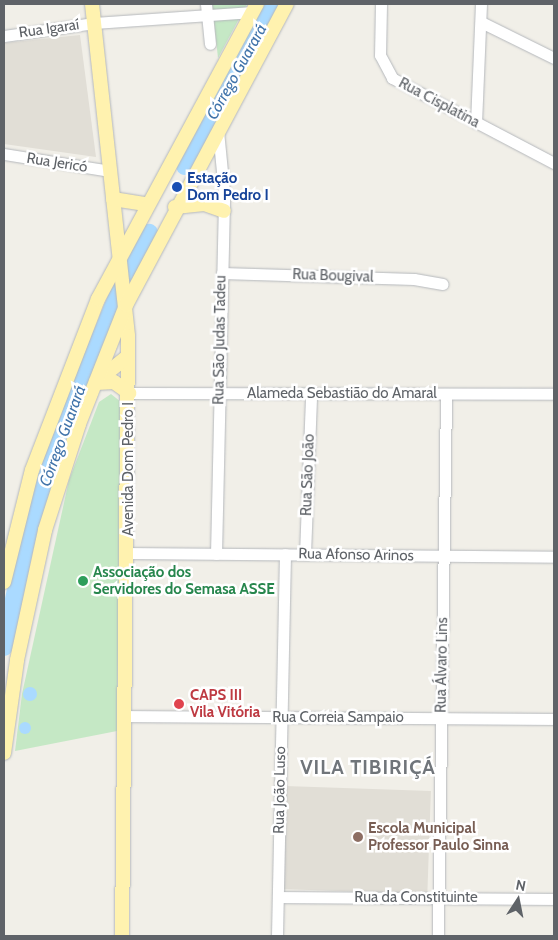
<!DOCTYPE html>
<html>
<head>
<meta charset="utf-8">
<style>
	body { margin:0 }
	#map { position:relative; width:558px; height:940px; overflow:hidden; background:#f1efe8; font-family:Cabin,sans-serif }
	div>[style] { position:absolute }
	.education>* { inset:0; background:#e1ded6; transform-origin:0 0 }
	.green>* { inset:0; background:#c5e8c5 }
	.water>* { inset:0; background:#aadaff }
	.round { border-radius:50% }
	.river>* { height:18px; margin:-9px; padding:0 9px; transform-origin:9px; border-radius:9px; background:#aadaff }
	.roads { filter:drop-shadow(0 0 1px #b5b8bc) drop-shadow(0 0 1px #b5b8bc) }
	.minor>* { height:11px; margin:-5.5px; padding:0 5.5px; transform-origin:5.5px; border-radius:5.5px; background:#fff }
	.major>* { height:14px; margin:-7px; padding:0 7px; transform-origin:7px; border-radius:7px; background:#fff2af }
	.dots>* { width:14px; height:14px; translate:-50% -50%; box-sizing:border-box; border:2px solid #fff; border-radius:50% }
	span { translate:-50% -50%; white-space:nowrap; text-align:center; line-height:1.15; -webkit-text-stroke:5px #fff; paint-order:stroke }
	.street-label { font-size:15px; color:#5f6368 }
	.transit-label { font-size:15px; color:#164399; font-weight:700 }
	.left { translate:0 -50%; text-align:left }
	.leisure-label { font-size:15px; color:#27864d; font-weight:700 }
	.health-label { font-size:15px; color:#be3a42; font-weight:700 }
	.education-label { font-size:15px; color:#785e54; font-weight:700 }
	.water-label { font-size:16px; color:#4174aa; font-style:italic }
	.district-label { font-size:20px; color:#70757a; font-weight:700; letter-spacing:1px }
	.frame { position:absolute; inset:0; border:5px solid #5f6368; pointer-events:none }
	.north { position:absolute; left:493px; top:875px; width:50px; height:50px; -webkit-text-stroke:4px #fff; paint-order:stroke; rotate:11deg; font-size:14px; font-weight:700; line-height:20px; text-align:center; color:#5f6368 }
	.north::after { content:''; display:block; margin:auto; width:18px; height:22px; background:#5f6368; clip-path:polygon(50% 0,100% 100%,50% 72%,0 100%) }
</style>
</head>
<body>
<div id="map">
	<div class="education">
		<div style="clip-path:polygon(80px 35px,96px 157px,4px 144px,4px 43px)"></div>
		<div style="left:285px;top:786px;width:146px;height:103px;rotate:2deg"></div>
	</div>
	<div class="green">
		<div style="clip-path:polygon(212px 4px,247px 4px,218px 58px)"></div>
		<div style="clip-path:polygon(111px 394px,121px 402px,117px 731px,15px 751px,22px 694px,69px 480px,99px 402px)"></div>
	</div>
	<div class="water">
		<div class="round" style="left:23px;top:687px;width:14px;height:14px"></div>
		<div class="round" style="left:19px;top:722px;width:12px;height:12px"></div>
	</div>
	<div class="river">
		<div style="left:185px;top:166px;width:185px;rotate:-61.2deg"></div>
		<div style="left:4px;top:647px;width:107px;rotate:-78.2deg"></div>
		<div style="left:26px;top:542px;width:114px;rotate:-72deg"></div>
		<div style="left:61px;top:434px;width:159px;rotate:-67.8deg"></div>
		<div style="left:121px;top:287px;width:61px;rotate:-62.6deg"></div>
	</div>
	<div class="roads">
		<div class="minor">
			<div style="left:206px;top:4px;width:40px;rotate:84.3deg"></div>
			<div style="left:381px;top:4px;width:51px;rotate:91.1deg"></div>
			<div style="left:380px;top:55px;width:26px;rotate:62deg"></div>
			<div style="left:392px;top:78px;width:183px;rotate:27.7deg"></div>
			<div style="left:481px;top:22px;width:81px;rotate:26.3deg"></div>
			<div style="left:4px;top:36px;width:91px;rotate:-8.2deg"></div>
			<div style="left:94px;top:23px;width:159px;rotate:-4deg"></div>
			<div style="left:476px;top:123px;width:119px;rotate:-87.6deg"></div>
			<div style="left:4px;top:154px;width:107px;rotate:9.1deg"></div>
			<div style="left:222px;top:273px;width:192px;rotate:1.8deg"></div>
			<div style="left:414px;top:279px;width:29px;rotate:10deg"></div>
			<div style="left:129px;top:393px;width:425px;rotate:0.1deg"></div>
			<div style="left:129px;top:553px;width:425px;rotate:0.5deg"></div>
			<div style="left:216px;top:554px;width:362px;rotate:-88.7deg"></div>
			<div style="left:224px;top:192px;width:61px;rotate:-95.6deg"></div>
			<div style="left:305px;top:554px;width:159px;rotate:-87.8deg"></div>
			<div style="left:123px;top:716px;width:431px;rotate:0.4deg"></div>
			<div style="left:278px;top:897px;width:276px;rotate:0.4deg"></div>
			<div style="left:277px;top:936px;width:382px;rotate:-88.8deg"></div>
			<div style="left:438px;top:936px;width:542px;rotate:-89.15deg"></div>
		</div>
		<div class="major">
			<div style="left:92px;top:4px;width:334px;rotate:83.8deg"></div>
			<div style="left:128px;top:336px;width:600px;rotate:90.57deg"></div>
			<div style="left:113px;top:199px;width:33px;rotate:9deg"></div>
			<div style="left:175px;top:207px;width:29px;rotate:-6deg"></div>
			<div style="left:204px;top:204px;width:21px;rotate:19deg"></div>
			<div style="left:96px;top:382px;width:41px;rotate:-39.1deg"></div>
			<div style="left:96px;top:383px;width:18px;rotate:-3deg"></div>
			<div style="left:114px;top:382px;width:19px;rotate:36deg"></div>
			<div style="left:4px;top:582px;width:115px;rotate:-76deg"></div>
			<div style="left:32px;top:470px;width:183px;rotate:-68.9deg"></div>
			<div style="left:98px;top:299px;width:335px;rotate:-61.7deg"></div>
			<div style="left:4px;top:753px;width:94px;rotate:-82deg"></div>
			<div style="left:17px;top:660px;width:133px;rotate:-77.8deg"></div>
			<div style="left:45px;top:530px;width:111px;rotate:-72.2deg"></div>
			<div style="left:79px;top:424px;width:128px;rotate:-68.4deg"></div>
			<div style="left:126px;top:305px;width:341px;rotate:-61.9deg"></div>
		</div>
	</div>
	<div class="dots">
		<div style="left:177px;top:187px;background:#1a4fb4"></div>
		<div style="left:83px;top:581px;background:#2e9e5b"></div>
		<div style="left:179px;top:704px;background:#e0444e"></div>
		<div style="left:358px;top:837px;background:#8d6e63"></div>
	</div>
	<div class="street-label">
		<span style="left:49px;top:29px;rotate:-8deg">Rua Igaraí</span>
		<span style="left:439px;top:103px;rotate:28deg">Rua Cisplatina</span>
		<span style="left:57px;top:163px;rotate:9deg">Rua Jericó</span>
		<span style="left:333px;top:276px;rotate:2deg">Rua Bougival</span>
		<span style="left:220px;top:340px;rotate:-89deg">Rua São Judas Tadeu</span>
		<span style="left:342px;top:394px">Alameda Sebastião do Amaral</span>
		<span style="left:129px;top:469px;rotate:-90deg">Avenida Dom Pedro I</span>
		<span style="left:308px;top:475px;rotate:-88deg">Rua São João</span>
		<span style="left:356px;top:555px;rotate:1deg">Rua Afonso Arinos</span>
		<span style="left:442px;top:665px;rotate:-89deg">Rua Álvaro Lins</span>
		<span style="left:338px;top:718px">Rua Correia Sampaio</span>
		<span style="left:280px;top:790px;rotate:-89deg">Rua João Luso</span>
		<span style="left:416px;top:898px">Rua da Constituinte</span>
	</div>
	<div class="transit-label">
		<span class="left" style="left:187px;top:187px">Estação<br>Dom Pedro I</span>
	</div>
	<div class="leisure-label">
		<span class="left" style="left:93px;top:581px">Associação dos<br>Servidores do Semasa ASSE</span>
	</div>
	<div class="health-label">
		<span class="left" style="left:190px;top:704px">CAPS III<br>Vila Vitória</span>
	</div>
	<div class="education-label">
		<span class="left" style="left:368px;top:837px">Escola Municipal<br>Professor Paulo Sinna</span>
	</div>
	<div class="water-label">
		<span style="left:237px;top:72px;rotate:-61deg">Córrego Guarará</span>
		<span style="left:63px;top:436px;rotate:-70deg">Córrego Guarará</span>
	</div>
	<div class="district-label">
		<span style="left:368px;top:767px">VILA TIBIRIÇÁ</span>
	</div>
	<div class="frame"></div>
	<div class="north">N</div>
</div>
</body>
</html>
